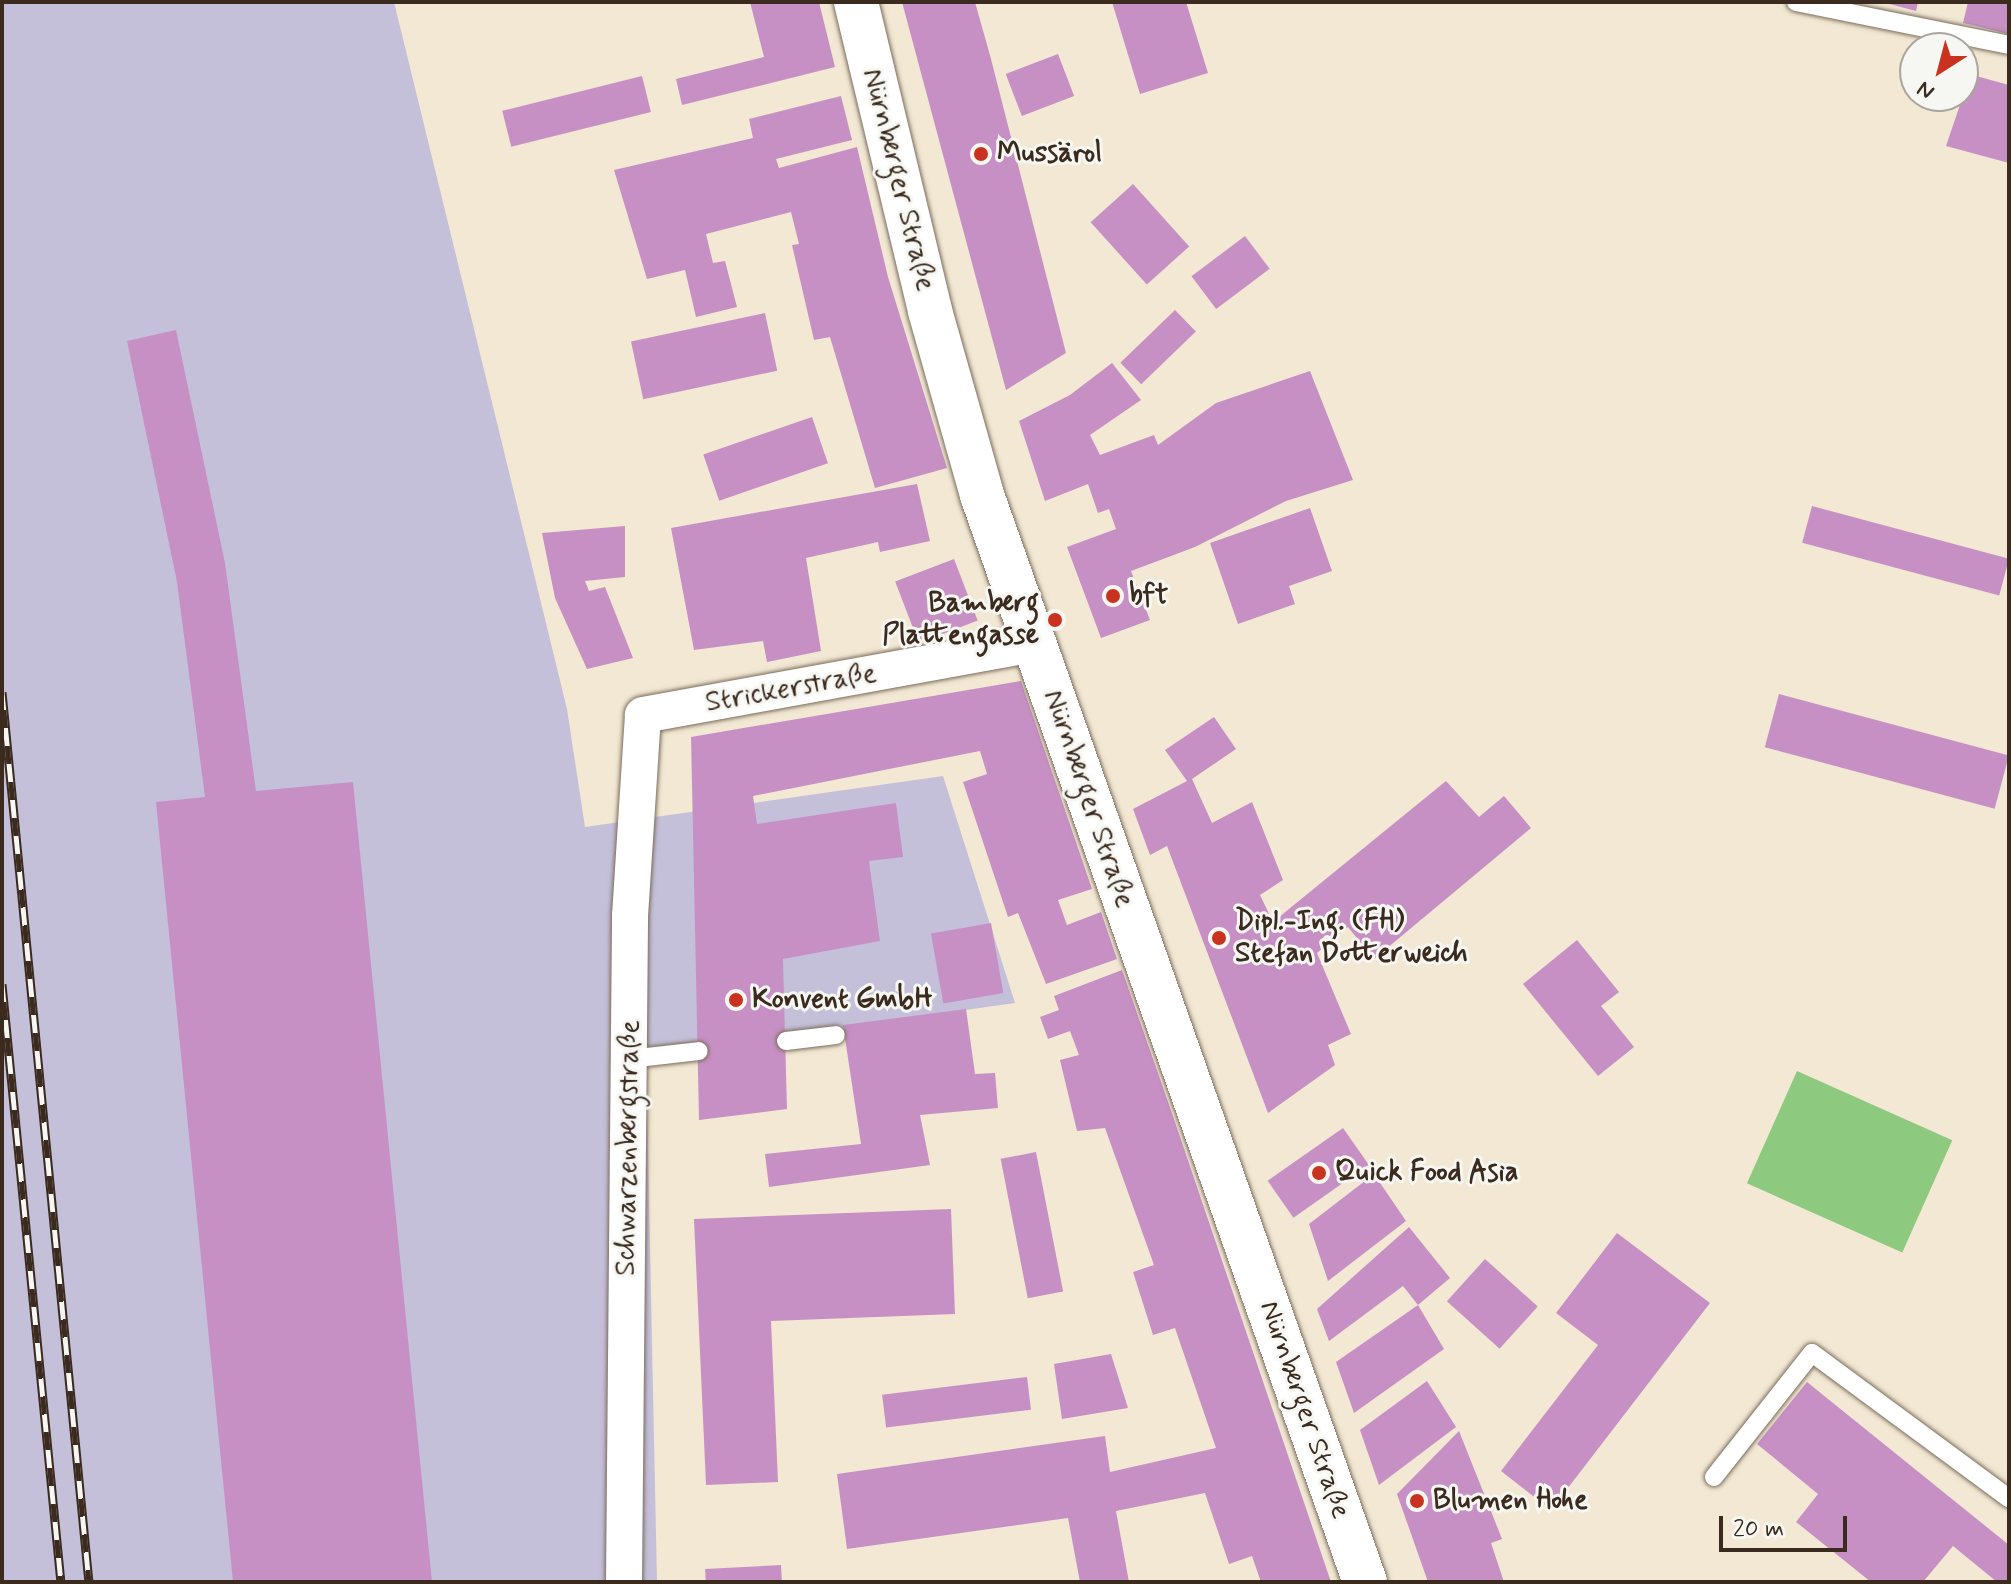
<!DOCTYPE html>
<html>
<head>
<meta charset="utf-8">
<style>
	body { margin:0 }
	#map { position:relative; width:2011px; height:1584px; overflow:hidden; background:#f2e8d3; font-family:Mynerve,sans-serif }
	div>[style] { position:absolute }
	.industrial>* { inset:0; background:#c5c0da }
	.green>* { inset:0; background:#8dc97f; transform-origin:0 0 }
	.building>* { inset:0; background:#c790c4; transform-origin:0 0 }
	.roads { filter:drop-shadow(0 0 2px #7b6c5d) drop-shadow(0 0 2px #7b6c5d) }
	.lane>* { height:18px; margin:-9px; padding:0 9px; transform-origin:9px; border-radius:9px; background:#fff }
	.street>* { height:36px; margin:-18px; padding:0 18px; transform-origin:18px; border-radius:18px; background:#fff }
	.secondary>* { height:44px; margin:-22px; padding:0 22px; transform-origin:22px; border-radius:22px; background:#fff }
	.rail>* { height:9px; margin-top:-4.5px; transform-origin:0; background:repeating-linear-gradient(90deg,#f6f6f2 0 18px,#3b2a1e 0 36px); box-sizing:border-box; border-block:2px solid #3b2a1e }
	.dots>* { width:22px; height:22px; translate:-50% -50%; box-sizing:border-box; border:4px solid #f6f6f2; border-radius:50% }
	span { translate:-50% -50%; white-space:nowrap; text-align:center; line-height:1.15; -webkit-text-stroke:6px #f6f6f2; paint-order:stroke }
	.poi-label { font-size:28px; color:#3b2a1e; font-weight:700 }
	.left { translate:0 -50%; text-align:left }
	.right { translate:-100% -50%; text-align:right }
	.street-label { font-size:28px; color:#3b2a1e }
	.frame { position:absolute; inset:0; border:4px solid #3b2a1e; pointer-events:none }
	.north { position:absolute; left:1899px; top:32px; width:80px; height:80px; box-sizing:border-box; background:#f6f6f2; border:2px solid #aba49d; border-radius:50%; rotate:216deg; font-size:22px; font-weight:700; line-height:32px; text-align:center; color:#3b2a1e }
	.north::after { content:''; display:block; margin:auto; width:28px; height:36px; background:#c8321e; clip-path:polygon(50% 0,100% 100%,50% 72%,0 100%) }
	.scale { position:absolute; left:1719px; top:1516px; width:128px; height:36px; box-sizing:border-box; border:4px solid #3b2a1e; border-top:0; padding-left:10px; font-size:24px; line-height:28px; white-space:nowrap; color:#3b2a1e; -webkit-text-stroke:6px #f6f6f2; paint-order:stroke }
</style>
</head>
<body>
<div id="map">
	<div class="industrial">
		<div style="clip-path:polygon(2px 2px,394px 2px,567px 709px,585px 827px,943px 776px,1015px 1003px,646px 1055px,657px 1582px,2px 1582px)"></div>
	</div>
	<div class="green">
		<div style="left:1797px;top:1071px;width:170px;height:123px;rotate:24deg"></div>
	</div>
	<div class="building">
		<div style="clip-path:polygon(750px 2px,819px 2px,835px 67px,682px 105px,676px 79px,764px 57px)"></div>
		<div style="clip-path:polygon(902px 2px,975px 2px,991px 59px,1066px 353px,1006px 390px)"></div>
		<div style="clip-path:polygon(1112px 2px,1186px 2px,1208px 73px,1140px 94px)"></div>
		<div style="clip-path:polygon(1882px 2px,1918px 2px,1916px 11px)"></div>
		<div style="clip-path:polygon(1968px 2px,2009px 2px,2009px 34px,1963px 23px)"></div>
		<div style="left:1058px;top:54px;width:45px;height:56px;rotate:69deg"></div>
		<div style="clip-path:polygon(1965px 73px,2009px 85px,2009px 163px,1946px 146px,1963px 96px)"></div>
		<div style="left:642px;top:76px;width:37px;height:144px;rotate:76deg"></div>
		<div style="clip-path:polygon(841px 96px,852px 140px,776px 159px,779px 168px,857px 147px,888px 277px,947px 468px,875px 488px,830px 337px,814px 340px,792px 245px,799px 244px,791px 212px,706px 234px,713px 263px,725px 261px,737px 307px,696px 317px,685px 270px,647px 279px,614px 170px,753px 138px,749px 119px)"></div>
		<div style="left:1133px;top:184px;width:84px;height:57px;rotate:48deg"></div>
		<div style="left:1245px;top:236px;width:41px;height:67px;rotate:53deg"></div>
		<div style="left:1175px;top:310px;width:30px;height:76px;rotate:46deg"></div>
		<div style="left:765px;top:313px;width:59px;height:137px;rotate:78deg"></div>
		<div style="clip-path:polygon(176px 330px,225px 563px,256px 791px,353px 782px,432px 1582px,233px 1582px,156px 802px,205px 797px,177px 582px,127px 341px)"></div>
		<div style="clip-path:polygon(1112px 363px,1141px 400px,1090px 435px,1100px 455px,1154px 435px,1158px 445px,1216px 403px,1310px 371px,1353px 480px,1286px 501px,1195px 547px,1131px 571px,1150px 620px,1101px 638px,1067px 547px,1116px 529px,1109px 509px,1098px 513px,1088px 484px,1045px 501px,1019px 421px,1070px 395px)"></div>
		<div style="left:812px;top:417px;width:49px;height:115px;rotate:71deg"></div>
		<div style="clip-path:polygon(917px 484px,930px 541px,880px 552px,878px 542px,806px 558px,821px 651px,767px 662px,763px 641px,694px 650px,671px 528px)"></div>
		<div style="left:1812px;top:506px;width:204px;height:38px;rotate:15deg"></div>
		<div style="clip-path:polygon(1310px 508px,1332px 571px,1289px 586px,1295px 604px,1238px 624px,1210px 543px)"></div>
		<div style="clip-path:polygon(625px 526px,625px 577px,585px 581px,589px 591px,605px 587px,633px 658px,587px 669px,555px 598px,542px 533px)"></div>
		<div style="left:954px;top:559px;width:66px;height:63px;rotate:69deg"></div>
		<div style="clip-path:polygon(1021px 681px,1092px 889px,1058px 900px,1067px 925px,1101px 912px,1117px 959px,1046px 984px,1018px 913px,1008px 917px,963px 782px,987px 774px,980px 751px,753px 796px,757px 824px,896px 803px,903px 857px,869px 861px,880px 941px,783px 959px,787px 1109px,699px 1120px,691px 737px)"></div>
		<div style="left:1779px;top:694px;width:238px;height:55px;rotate:15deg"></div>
		<div style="clip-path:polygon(1214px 717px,1236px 749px,1192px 779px,1212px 823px,1252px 802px,1283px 880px,1260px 895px,1273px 922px,1446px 781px,1479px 817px,1504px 796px,1531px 828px,1374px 959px,1348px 927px,1317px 953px,1351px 1034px,1328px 1045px,1335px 1065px,1268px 1113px,1167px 846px,1150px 855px,1133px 809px,1187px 781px,1165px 750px)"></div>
		<div style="left:991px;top:923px;width:71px;height:61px;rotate:80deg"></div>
		<div style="clip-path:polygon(1577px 940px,1619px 992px,1601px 1006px,1634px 1047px,1598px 1076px,1523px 984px)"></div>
		<div style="clip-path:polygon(1122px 970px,1175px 1122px,1331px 1582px,1261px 1582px,1252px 1556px,1229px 1564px,1205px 1493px,1116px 1511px,1129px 1582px,1080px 1582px,1068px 1518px,847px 1549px,837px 1474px,1105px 1436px,1110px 1472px,1216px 1448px,1175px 1328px,1153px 1335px,1133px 1272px,1154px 1265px,1105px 1128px,1077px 1131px,1060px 1060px,1079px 1055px,1070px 1031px,1048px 1039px,1040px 1017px,1059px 1010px,1054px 996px)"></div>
		<div style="clip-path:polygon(966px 1009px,975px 1074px,995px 1073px,998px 1108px,920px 1115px,930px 1165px,769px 1187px,765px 1154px,861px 1144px,843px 1025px)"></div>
		<div style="left:1343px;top:1128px;width:45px;height:92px;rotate:55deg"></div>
		<div style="left:1036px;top:1152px;width:142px;height:36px;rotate:79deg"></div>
		<div style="clip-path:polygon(1374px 1174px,1406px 1221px,1328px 1281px,1309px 1224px)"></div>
		<div style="clip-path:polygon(951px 1209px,955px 1314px,771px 1321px,778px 1482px,706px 1485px,694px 1219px)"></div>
		<div style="clip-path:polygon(1409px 1227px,1450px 1278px,1418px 1305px,1403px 1286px,1329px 1341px,1317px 1309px)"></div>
		<div style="clip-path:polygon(1617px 1233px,1710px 1303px,1551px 1510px,1501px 1471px,1598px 1345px,1556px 1313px)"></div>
		<div style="left:1485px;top:1259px;width:71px;height:57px;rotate:42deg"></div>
		<div style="clip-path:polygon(1418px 1305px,1444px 1349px,1354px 1413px,1336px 1362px)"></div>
		<div style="clip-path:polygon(1111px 1354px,1128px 1408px,1062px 1419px,1054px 1364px)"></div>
		<div style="left:1027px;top:1377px;width:33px;height:146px;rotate:83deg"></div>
		<div style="clip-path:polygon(1427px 1381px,1456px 1427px,1379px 1485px,1360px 1430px)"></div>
		<div style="clip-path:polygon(1807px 1382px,2009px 1545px,2009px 1582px,1997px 1582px,1953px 1546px,1923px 1582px,1871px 1582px,1796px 1522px,1818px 1494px,1757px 1444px)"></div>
		<div style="clip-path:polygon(1459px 1431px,1502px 1539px,1491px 1543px,1504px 1582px,1428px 1582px,1397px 1494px)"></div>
		<div style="left:781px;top:1565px;width:17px;height:76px;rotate:87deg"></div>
	</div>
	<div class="roads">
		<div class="lane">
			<div style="left:1796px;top:2px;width:217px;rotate:11.4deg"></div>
			<div style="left:786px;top:1041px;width:50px;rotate:-6.8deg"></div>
			<div style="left:629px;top:1059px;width:70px;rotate:-6.5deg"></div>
			<div style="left:1714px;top:1477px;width:158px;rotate:-51.7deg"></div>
			<div style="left:1812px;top:1353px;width:245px;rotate:36.4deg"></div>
		</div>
		<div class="street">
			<div style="left:624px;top:1582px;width:666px;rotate:-89.48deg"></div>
			<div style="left:630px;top:916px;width:201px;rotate:-86.3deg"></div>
			<div style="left:643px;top:715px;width:396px;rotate:-10.3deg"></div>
		</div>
		<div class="secondary">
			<div style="left:856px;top:2px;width:318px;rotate:76.5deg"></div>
			<div style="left:930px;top:311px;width:191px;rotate:74.2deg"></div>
			<div style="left:982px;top:495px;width:1153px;rotate:70.59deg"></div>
		</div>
	</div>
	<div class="rail">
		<div style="left:2px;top:692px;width:894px;rotate:84.42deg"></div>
		<div style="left:2px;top:984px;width:601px;rotate:84.37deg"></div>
	</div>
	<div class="dots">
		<div style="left:981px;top:154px;background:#c8321e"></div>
		<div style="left:1113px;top:596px;background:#c8321e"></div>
		<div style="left:1055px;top:620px;background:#c8321e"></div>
		<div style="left:1219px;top:938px;background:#c8321e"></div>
		<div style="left:736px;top:1000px;background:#c8321e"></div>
		<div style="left:1319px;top:1173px;background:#c8321e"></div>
		<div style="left:1417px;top:1501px;background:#c8321e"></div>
	</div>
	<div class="poi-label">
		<span class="left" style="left:997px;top:154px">Mussärol</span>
		<span class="left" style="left:1129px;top:596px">bft</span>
		<span class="right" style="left:1039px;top:620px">Bamberg<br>Plattengasse</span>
		<span class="left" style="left:1235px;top:938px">Dipl.-Ing. (FH)<br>Stefan Dotterweich</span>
		<span class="left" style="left:752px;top:1000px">Konvent GmbH</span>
		<span class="left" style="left:1335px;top:1173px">Quick Food Asia</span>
		<span class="left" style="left:1433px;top:1501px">Blumen Hohe</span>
	</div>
	<div class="street-label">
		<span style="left:898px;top:180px;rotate:76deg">Nürnberger Straße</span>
		<span style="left:791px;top:689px;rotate:-10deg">Strickerstraße</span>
		<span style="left:1088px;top:799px;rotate:71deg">Nürnberger Straße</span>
		<span style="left:629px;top:1148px;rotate:-89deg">Schwarzenbergstraße</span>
		<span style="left:1304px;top:1410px;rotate:71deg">Nürnberger Straße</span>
	</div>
	<div class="frame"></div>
	<div class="north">N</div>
	<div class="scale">20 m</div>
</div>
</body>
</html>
